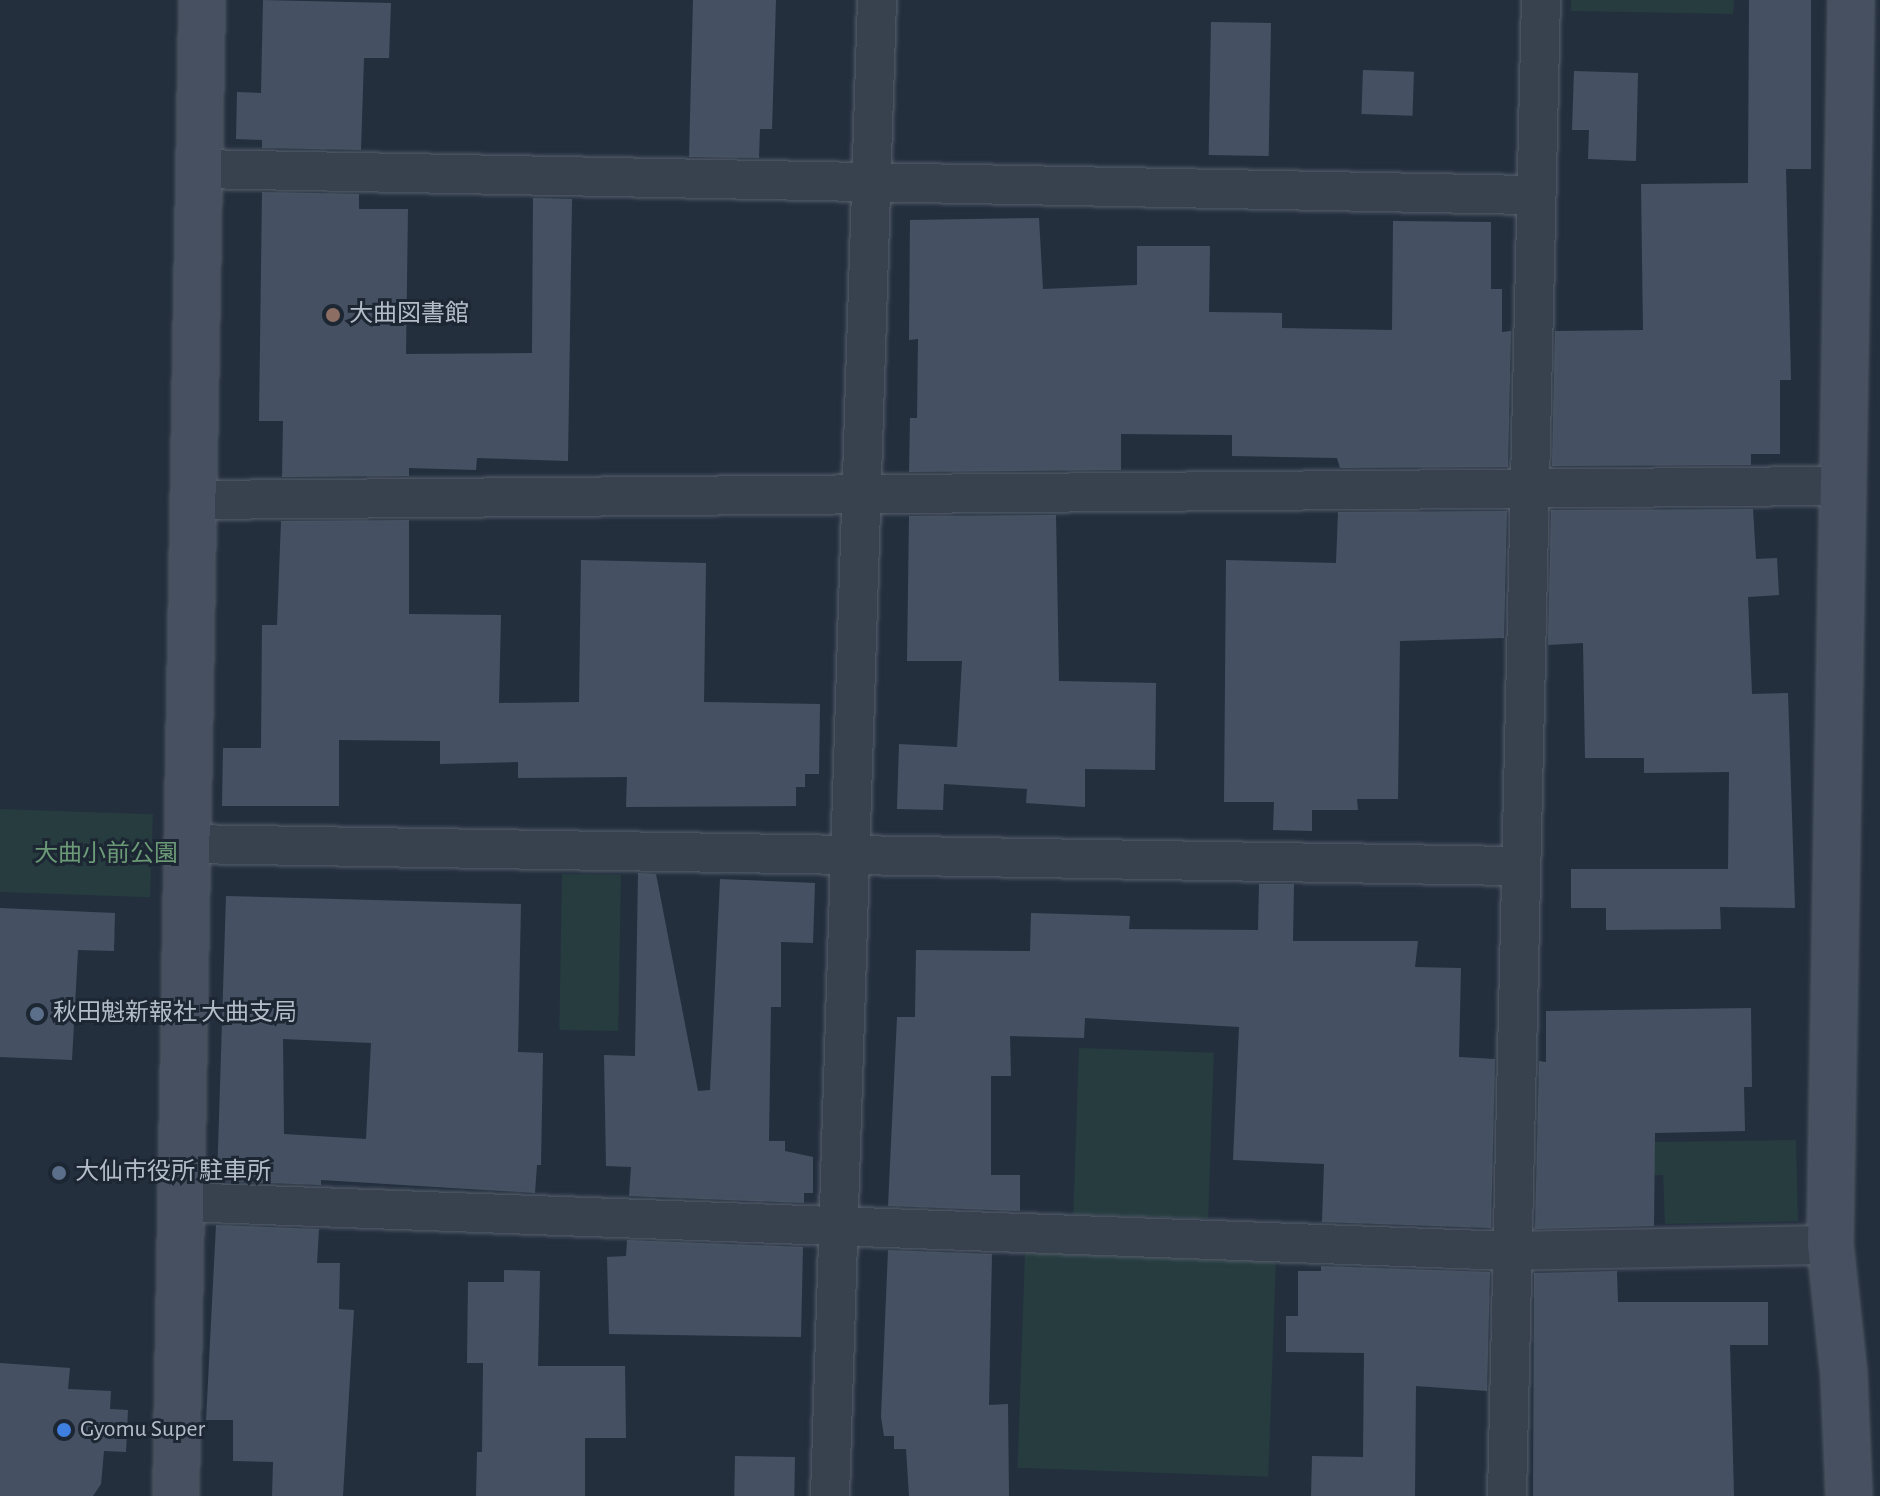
<!DOCTYPE html>
<html>
<head>
<meta charset="utf-8">
<style>
	body { margin:0 }
	#map { position:relative; width:1880px; height:1496px; overflow:hidden; background:#242f3e; font-family:"Alegreya Sans","Noto Sans JP",sans-serif }
	div>[style] { position:absolute }
	.green>* { inset:0; background:#263c3f; transform-origin:0 0 }
	.building>* { inset:0; background:#455162; transform-origin:0 0 }
	.roads { filter:drop-shadow(0 0 2px #565f6c) drop-shadow(0 0 2px #565f6c) }
	.street>* { height:38px; margin:-19px; padding:0 19px; transform-origin:19px; border-radius:19px; background:#38414e }
	.secondary>* { height:44px; margin:-22px; padding:0 22px; transform-origin:22px; border-radius:22px; background:#465061 }
	.dots>* { width:22px; height:22px; translate:-50% -50%; box-sizing:border-box; border:4px solid #1d2633; border-radius:50% }
	span { translate:-50% -50%; white-space:nowrap; text-align:center; line-height:1.15; -webkit-text-stroke:6px #1d2633; paint-order:stroke }
	.poi-label { font-size:24px; color:#b4bcc9 }
	.left { translate:0 -50%; text-align:left }
	.park-label { font-size:24px; color:#6b9a76 }
</style>
</head>
<body>
<div id="map">
	<div class="green">
		<div style="clip-path:polygon(1571px 0,1734px 0,1733px 14px,1571px 11px)"></div>
		<div style="left:0;top:809px;width:153px;height:83px;rotate:2deg"></div>
		<div style="left:562px;top:874px;width:59px;height:156px;rotate:1deg"></div>
		<div style="left:1079px;top:1048px;width:135px;height:166px;rotate:2deg"></div>
		<div style="clip-path:polygon(1796px 1140px,1798px 1221px,1665px 1224px,1663px 1175px,1586px 1177px,1585px 1143px)"></div>
		<div style="left:1025px;top:1253px;width:251px;height:215px;rotate:2deg"></div>
	</div>
	<div class="building">
		<div style="clip-path:polygon(263px 0,391px 3px,389px 58px,364px 58px,361px 150px,262px 148px,262px 140px,236px 139px,237px 92px,261px 93px)"></div>
		<div style="clip-path:polygon(693px 0,776px 0,772px 129px,760px 129px,759px 158px,689px 157px)"></div>
		<div style="clip-path:polygon(1749px 0,1811px 0,1811px 169px,1786px 169px,1791px 380px,1780px 380px,1780px 454px,1751px 454px,1751px 465px,1552px 466px,1555px 331px,1643px 330px,1641px 184px,1748px 183px)"></div>
		<div style="left:1211px;top:22px;width:60px;height:133px;rotate:1deg"></div>
		<div style="left:1363px;top:70px;width:51px;height:44px;rotate:2deg"></div>
		<div style="clip-path:polygon(1574px 71px,1638px 73px,1636px 161px,1588px 159px,1589px 130px,1572px 130px)"></div>
		<div style="clip-path:polygon(262px 192px,359px 194px,359px 209px,408px 209px,406px 354px,532px 353px,533px 198px,572px 199px,568px 461px,477px 458px,476px 470px,409px 468px,409px 476px,282px 477px,283px 421px,259px 421px)"></div>
		<div style="clip-path:polygon(1039px 218px,1043px 289px,1137px 285px,1137px 246px,1210px 246px,1209px 312px,1282px 313px,1282px 328px,1392px 330px,1393px 221px,1491px 222px,1491px 289px,1502px 289px,1502px 332px,1511px 331px,1508px 467px,1340px 468px,1337px 458px,1232px 456px,1232px 435px,1121px 434px,1121px 470px,909px 472px,910px 418px,917px 418px,918px 339px,909px 340px,910px 220px)"></div>
		<div style="clip-path:polygon(1753px 509px,1756px 559px,1777px 558px,1779px 595px,1748px 597px,1752px 694px,1788px 693px,1795px 908px,1720px 907px,1721px 929px,1606px 930px,1606px 908px,1571px 908px,1571px 869px,1728px 869px,1729px 772px,1644px 773px,1644px 758px,1585px 758px,1583px 643px,1548px 645px,1551px 510px)"></div>
		<div style="clip-path:polygon(1507px 511px,1504px 638px,1400px 641px,1398px 799px,1357px 799px,1358px 810px,1312px 810px,1312px 831px,1273px 830px,1274px 802px,1224px 802px,1226px 560px,1336px 563px,1338px 512px)"></div>
		<div style="clip-path:polygon(1056px 515px,1059px 681px,1156px 683px,1155px 770px,1085px 769px,1085px 807px,1026px 803px,1027px 789px,944px 784px,943px 810px,897px 809px,899px 744px,957px 747px,962px 661px,907px 661px,909px 516px)"></div>
		<div style="clip-path:polygon(409px 520px,409px 614px,501px 615px,499px 703px,579px 702px,581px 560px,706px 563px,704px 702px,820px 704px,819px 774px,805px 774px,805px 787px,796px 787px,796px 806px,626px 807px,627px 777px,518px 778px,518px 762px,440px 764px,440px 741px,339px 740px,339px 806px,222px 806px,223px 748px,261px 748px,262px 625px,277px 625px,281px 521px)"></div>
		<div style="clip-path:polygon(638px 873px,656px 874px,698px 1091px,710px 1090px,720px 879px,815px 883px,813px 943px,781px 942px,781px 1007px,771px 1007px,769px 1141px,785px 1141px,785px 1151px,813px 1157px,813px 1193px,804px 1193px,804px 1203px,629px 1196px,631px 1167px,606px 1166px,604px 1055px,635px 1056px)"></div>
		<div style="clip-path:polygon(1259px 884px,1294px 884px,1293px 941px,1418px 941px,1415px 967px,1461px 968px,1459px 1057px,1495px 1059px,1491px 1228px,1322px 1222px,1324px 1164px,1233px 1160px,1239px 1027px,1085px 1018px,1084px 1038px,1010px 1036px,1011px 1076px,991px 1076px,991px 1175px,1020px 1175px,1020px 1211px,888px 1206px,897px 1017px,915px 1017px,916px 950px,1030px 951px,1031px 913px,1130px 916px,1129px 929px,1258px 930px)"></div>
		<div style="clip-path:polygon(evenodd,226px 896px,521px 904px,518px 1052px,543px 1053px,541px 1165px,537px 1165px,535px 1193px,321px 1180px,321px 1185px,217px 1181px,226px 896px,283px 1039px,371px 1043px,366px 1139px,284px 1134px,283px 1039px)"></div>
		<div style="clip-path:polygon(0 908px,115px 913px,114px 951px,78px 950px,72px 1060px,0 1057px)"></div>
		<div style="clip-path:polygon(1751px 1008px,1752px 1087px,1744px 1087px,1745px 1131px,1655px 1133px,1654px 1226px,1535px 1229px,1539px 1061px,1546px 1062px,1546px 1011px)"></div>
		<div style="clip-path:polygon(216px 1225px,319px 1229px,317px 1263px,340px 1263px,339px 1309px,354px 1310px,343px 1496px,272px 1496px,273px 1462px,233px 1461px,233px 1420px,206px 1420px)"></div>
		<div style="clip-path:polygon(627px 1240px,803px 1247px,801px 1337px,609px 1334px,607px 1257px,626px 1256px)"></div>
		<div style="clip-path:polygon(888px 1250px,992px 1254px,989px 1405px,1008px 1404px,1009px 1496px,909px 1496px,906px 1449px,894px 1449px,894px 1436px,884px 1436px,881px 1417px)"></div>
		<div style="clip-path:polygon(1321px 1266px,1490px 1272px,1487px 1391px,1416px 1386px,1415px 1496px,1311px 1496px,1312px 1456px,1363px 1457px,1364px 1353px,1286px 1352px,1286px 1316px,1298px 1316px,1298px 1271px,1321px 1271px)"></div>
		<div style="clip-path:polygon(504px 1270px,540px 1271px,538px 1366px,625px 1366px,626px 1438px,585px 1438px,585px 1496px,476px 1496px,477px 1452px,482px 1452px,483px 1363px,467px 1363px,468px 1282px,504px 1282px)"></div>
		<div style="clip-path:polygon(1617px 1271px,1618px 1302px,1768px 1302px,1768px 1345px,1730px 1345px,1734px 1496px,1533px 1496px,1534px 1273px)"></div>
		<div style="clip-path:polygon(0 1363px,70px 1368px,68px 1389px,111px 1391px,110px 1409px,128px 1410px,126px 1452px,104px 1451px,101px 1484px,93px 1496px,0 1496px)"></div>
		<div style="left:735px;top:1456px;width:60px;height:40px;rotate:1deg"></div>
	</div>
	<div class="roads">
		<div class="street">
			<div style="left:199px;top:169px;width:1335px;rotate:1.12deg"></div>
			<div style="left:193px;top:500px;width:1648px;rotate:-0.49deg"></div>
			<div style="left:187px;top:844px;width:1332px;rotate:0.95deg"></div>
			<div style="left:181px;top:1202px;width:1331px;rotate:2.11deg"></div>
			<div style="left:1511px;top:1251px;width:319px;rotate:-1.1deg"></div>
			<div style="left:830px;top:1496px;width:1497px;rotate:-88.2deg"></div>
			<div style="left:1507px;top:1496px;width:1496px;rotate:-88.7deg"></div>
		</div>
		<div class="secondary">
			<div style="left:176px;top:1496px;width:1496px;rotate:-89deg"></div>
			<div style="left:1849px;top:1496px;width:121px;rotate:-92.4deg"></div>
			<div style="left:1844px;top:1375px;width:131px;rotate:-96.1deg"></div>
			<div style="left:1830px;top:1245px;width:1245px;rotate:-89.03deg"></div>
		</div>
	</div>
	<div class="dots">
		<div style="left:333px;top:315px;background:#8d6e63"></div>
		<div style="left:37px;top:1014px;background:#5c6f8a"></div>
		<div style="left:59px;top:1173px;background:#5c6f8a"></div>
		<div style="left:64px;top:1430px;background:#3f7fe0"></div>
	</div>
	<div class="poi-label">
		<span class="left" style="left:349px;top:315px">大曲図書館</span>
		<span class="left" style="left:53px;top:1014px">秋田魁新報社 大曲支局</span>
		<span class="left" style="left:75px;top:1173px">大仙市役所 駐車所</span>
		<span class="left" style="left:80px;top:1430px">Gyomu Super</span>
	</div>
	<div class="park-label">
		<span style="left:106px;top:855px">大曲小前公園</span>
	</div>
</div>
</body>
</html>
